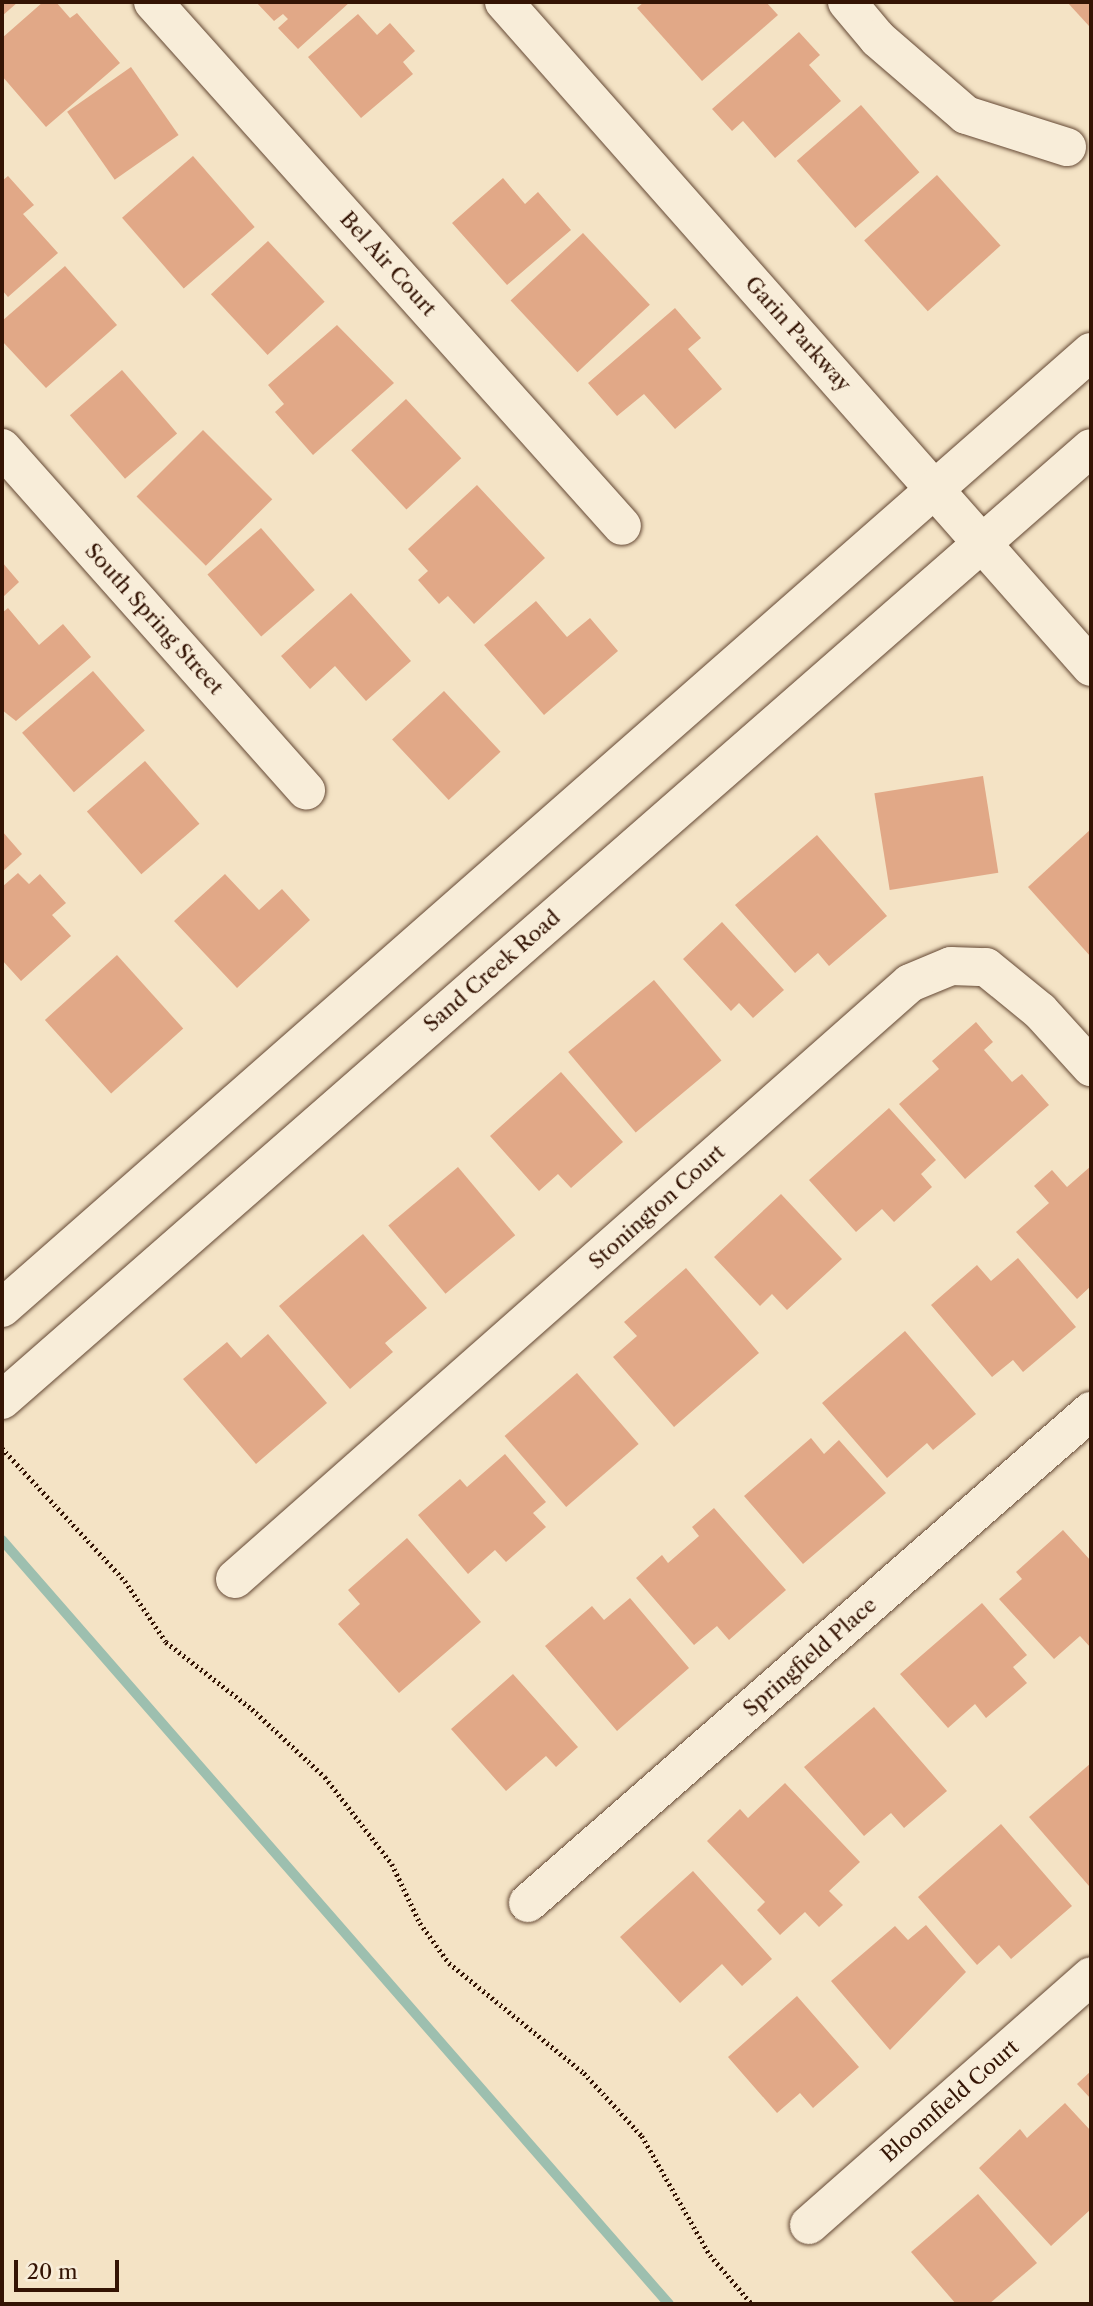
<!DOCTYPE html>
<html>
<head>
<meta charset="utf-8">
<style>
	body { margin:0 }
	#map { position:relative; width:1093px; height:2306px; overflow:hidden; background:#f4e3c5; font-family:"Libre Caslon Text",serif }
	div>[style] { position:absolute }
	.stream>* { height:10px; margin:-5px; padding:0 5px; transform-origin:5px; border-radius:5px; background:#9dbfaf }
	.building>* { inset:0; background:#e1a887; transform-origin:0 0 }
	.path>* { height:4.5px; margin-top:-2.25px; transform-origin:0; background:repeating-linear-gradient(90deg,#341404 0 2px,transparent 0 5.5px) }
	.roads { filter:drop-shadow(0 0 2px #644834) drop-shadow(0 0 2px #644834) }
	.minor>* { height:38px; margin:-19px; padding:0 19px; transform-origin:19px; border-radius:19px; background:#f8edd9 }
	span { translate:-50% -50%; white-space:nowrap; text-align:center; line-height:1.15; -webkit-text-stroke:5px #f8edd9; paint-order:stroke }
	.street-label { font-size:21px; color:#341404 }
	.frame { position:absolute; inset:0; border:4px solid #341404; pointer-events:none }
	.scale { position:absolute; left:14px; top:2260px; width:105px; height:32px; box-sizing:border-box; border:4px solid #341404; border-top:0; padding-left:9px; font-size:21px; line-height:24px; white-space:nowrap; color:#341404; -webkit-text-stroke:5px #f8edd9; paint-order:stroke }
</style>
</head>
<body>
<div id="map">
	<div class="stream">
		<div style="left:2px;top:1540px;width:1014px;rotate:48.88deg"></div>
	</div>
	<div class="building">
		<div style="clip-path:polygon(2px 2px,18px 2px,2px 16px)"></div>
		<div style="clip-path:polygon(43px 2px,56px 2px,70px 18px,77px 13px,120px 63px,46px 127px,2px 76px,2px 38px)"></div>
		<div style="clip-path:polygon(256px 2px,350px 2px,298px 49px,278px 28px,288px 19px,283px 14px,274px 21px)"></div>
		<div style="clip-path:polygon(644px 2px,766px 2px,778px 15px,702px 81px,637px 8px)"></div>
		<div style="clip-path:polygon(1067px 2px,1091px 2px,1091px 24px,1089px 26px)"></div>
		<div style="clip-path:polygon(358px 14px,377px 35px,390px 23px,415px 51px,403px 62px,413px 74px,361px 118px,308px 57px)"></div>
		<div style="clip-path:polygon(799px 32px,820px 55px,809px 65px,841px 101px,775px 158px,743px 121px,732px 131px,712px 109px)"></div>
		<div style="left:131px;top:67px;width:83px;height:78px;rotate:55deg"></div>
		<div style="left:861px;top:105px;width:89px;height:85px;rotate:49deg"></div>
		<div style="left:193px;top:156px;width:94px;height:94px;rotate:49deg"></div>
		<div style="left:937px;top:175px;width:95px;height:98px;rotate:48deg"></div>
		<div style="clip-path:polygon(8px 176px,34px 205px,23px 214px,58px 253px,8px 297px,2px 290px,2px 181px)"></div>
		<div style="clip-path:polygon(503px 178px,525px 204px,538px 192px,571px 230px,507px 285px,452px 223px)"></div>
		<div style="left:583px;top:233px;width:98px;height:99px;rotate:47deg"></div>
		<div style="left:268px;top:241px;width:83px;height:78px;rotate:47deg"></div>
		<div style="clip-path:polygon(65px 266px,117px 325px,46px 388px,2px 341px,2px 321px)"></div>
		<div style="clip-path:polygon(675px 308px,701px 338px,688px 349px,722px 389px,675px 429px,644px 394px,617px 416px,588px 383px)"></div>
		<div style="clip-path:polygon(337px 325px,394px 383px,313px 455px,275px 412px,284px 404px,268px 385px)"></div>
		<div style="left:122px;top:370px;width:84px;height:69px;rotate:49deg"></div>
		<div style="left:406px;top:399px;width:81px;height:75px;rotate:47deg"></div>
		<div style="left:203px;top:430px;width:98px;height:94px;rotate:45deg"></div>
		<div style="clip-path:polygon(477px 485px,545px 558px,474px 624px,448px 596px,439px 604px,418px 580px,428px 571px,408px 549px)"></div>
		<div style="left:261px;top:528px;width:82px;height:71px;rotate:49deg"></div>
		<div style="clip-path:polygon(2px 562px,19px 582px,2px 598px)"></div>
		<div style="clip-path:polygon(351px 593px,411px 661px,366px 701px,335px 666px,310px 689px,281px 656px)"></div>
		<div style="clip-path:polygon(536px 601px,567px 637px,590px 618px,618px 651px,544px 715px,484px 645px)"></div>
		<div style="clip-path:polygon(8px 608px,39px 645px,63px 624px,91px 657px,16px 721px,2px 710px,2px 613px)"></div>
		<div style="left:93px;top:671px;width:79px;height:94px;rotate:49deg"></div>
		<div style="left:444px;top:691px;width:83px;height:71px;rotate:47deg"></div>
		<div style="left:145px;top:761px;width:83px;height:77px;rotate:49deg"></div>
		<div style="left:983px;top:776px;width:98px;height:110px;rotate:81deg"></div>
		<div style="clip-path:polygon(1091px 829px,1091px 957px,1028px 887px)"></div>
		<div style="clip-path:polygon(2px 831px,22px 854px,2px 872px)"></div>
		<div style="clip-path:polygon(817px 835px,887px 916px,829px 966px,818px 953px,795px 973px,735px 905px)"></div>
		<div style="clip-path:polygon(18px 873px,29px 884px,40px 874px,66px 903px,52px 915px,71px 936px,21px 981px,2px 960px,2px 887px)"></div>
		<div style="clip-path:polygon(225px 874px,259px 910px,282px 889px,310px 920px,237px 988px,174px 921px)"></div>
		<div style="clip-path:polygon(722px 922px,784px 990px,753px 1018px,739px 1003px,731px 1011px,683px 959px)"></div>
		<div style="left:117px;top:955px;width:99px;height:97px;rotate:48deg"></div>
		<div style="left:654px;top:980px;width:105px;height:112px;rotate:50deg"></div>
		<div style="clip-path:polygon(976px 1022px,993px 1042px,984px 1050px,1012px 1082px,1022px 1074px,1049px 1105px,965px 1179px,899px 1104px,939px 1069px,932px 1061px)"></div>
		<div style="clip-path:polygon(561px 1072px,623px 1142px,571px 1188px,558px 1174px,539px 1191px,490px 1136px)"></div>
		<div style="clip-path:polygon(889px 1108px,936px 1160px,921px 1174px,932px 1187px,894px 1222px,882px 1209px,856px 1232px,809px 1180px)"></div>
		<div style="clip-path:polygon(1091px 1166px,1091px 1286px,1077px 1299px,1016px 1232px,1049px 1203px,1034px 1186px,1052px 1170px,1067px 1187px)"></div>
		<div style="left:458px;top:1167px;width:89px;height:91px;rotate:50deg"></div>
		<div style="clip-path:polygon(781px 1194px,842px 1259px,787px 1310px,772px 1294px,760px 1306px,714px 1257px)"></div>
		<div style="clip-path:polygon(363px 1234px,427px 1308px,385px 1343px,393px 1352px,350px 1389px,279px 1306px)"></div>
		<div style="clip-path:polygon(1018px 1258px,1076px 1327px,1023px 1372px,1013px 1360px,992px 1377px,931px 1305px,977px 1265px,991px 1281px)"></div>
		<div style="clip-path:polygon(686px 1268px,759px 1353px,674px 1427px,613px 1357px,637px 1336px,624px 1322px)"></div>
		<div style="clip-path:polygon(905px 1331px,976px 1414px,933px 1450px,927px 1443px,887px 1478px,822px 1403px)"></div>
		<div style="clip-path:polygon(268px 1334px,327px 1403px,256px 1464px,183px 1379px,227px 1342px,241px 1358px)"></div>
		<div style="left:577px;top:1373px;width:94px;height:96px;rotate:49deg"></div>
		<div style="clip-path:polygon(811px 1438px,824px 1454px,839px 1440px,886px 1493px,803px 1564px,744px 1496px)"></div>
		<div style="clip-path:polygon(505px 1454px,546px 1502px,533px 1513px,546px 1527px,506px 1562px,495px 1550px,468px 1574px,418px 1515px,460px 1479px,467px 1487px)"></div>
		<div style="clip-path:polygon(714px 1508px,786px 1590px,729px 1640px,717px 1626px,694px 1645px,636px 1578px,662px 1555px,668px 1563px,699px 1536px,692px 1527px)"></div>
		<div style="clip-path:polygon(1063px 1530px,1091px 1561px,1091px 1648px,1080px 1636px,1054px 1659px,999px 1599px,1022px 1579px,1016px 1572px)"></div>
		<div style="clip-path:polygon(407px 1538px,481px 1622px,399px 1693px,338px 1624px,360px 1604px,348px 1590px)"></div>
		<div style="clip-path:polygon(630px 1598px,689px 1668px,617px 1731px,545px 1646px,592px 1606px,604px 1620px)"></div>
		<div style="clip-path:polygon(982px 1603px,1027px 1655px,1013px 1667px,1027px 1683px,986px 1718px,975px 1704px,948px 1728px,900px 1674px)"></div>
		<div style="clip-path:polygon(513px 1674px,578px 1747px,556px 1767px,546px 1756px,506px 1791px,451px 1729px)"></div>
		<div style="clip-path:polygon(874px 1707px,947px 1791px,904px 1828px,891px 1813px,864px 1836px,804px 1767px)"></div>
		<div style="clip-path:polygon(1091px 1763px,1091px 1884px,1089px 1886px,1029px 1817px)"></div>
		<div style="clip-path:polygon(785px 1783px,860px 1862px,829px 1891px,843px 1905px,819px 1927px,805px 1912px,780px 1935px,757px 1910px,765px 1902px,707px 1841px,740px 1809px,748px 1818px)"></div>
		<div style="clip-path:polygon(1001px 1824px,1072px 1906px,1011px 1959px,999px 1945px,977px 1965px,918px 1897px)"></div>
		<div style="clip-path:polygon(693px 1871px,772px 1959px,742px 1986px,722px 1964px,680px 2003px,620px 1937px)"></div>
		<div style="clip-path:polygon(926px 1925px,966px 1972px,890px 2050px,831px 1981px,895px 1926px,908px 1940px)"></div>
		<div style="clip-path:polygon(797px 1996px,859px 2067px,813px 2108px,800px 2093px,777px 2113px,728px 2057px)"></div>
		<div style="clip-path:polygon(1091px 2071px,1091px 2099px,1077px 2084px)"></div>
		<div style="clip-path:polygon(1065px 2103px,1091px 2131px,1091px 2209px,1051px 2246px,979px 2168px,1020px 2129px,1027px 2138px)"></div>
		<div style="clip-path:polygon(978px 2194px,1037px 2263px,989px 2304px,956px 2304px,911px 2252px)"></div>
	</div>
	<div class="path">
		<div style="left:2px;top:1448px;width:181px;rotate:47.2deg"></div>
		<div style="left:125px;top:1581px;width:73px;rotate:56.1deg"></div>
		<div style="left:166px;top:1642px;width:109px;rotate:37.9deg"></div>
		<div style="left:252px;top:1709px;width:100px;rotate:43deg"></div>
		<div style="left:325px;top:1777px;width:110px;rotate:52.4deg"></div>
		<div style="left:392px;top:1864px;width:65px;rotate:64.6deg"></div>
		<div style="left:420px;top:1923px;width:49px;rotate:54.1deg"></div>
		<div style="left:449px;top:1963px;width:174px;rotate:39.2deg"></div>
		<div style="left:584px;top:2073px;width:86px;rotate:47.4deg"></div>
		<div style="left:642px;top:2136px;width:137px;rotate:60.3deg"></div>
		<div style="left:710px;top:2255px;width:65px;rotate:49.4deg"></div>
	</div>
	<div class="roads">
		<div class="minor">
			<div style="left:153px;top:2px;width:703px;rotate:48.17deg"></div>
			<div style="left:504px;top:2px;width:887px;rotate:48.56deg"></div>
			<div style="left:847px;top:2px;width:48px;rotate:50deg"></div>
			<div style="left:878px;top:39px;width:116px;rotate:40.8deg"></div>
			<div style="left:966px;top:115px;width:106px;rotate:17.6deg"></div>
			<div style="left:2px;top:448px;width:458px;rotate:48.4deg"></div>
			<div style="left:2px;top:1308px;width:1449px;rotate:-41.28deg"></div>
			<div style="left:2px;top:1400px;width:1446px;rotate:-41.16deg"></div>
			<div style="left:235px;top:1579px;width:900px;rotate:-41.44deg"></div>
			<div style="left:910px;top:983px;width:44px;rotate:-22.5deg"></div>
			<div style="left:951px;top:966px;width:35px;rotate:2deg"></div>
			<div style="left:986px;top:967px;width:70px;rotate:39.2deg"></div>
			<div style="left:1040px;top:1011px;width:76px;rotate:47.7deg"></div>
			<div style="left:528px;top:1903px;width:748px;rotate:-41.15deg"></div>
			<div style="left:809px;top:2225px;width:376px;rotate:-41.4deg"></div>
		</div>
	</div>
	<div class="street-label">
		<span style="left:388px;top:264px;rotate:48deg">Bel Air Court</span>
		<span style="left:798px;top:334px;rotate:48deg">Garin Parkway</span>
		<span style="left:154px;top:619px;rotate:48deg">South Spring Street</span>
		<span style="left:492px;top:971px;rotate:-41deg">Sand Creek Road</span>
		<span style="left:657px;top:1207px;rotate:-42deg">Stonington Court</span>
		<span style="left:810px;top:1657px;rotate:-41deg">Springfield Place</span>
		<span style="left:950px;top:2101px;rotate:-41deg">Bloomfield Court</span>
	</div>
	<div class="frame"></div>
	<div class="scale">20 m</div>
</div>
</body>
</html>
